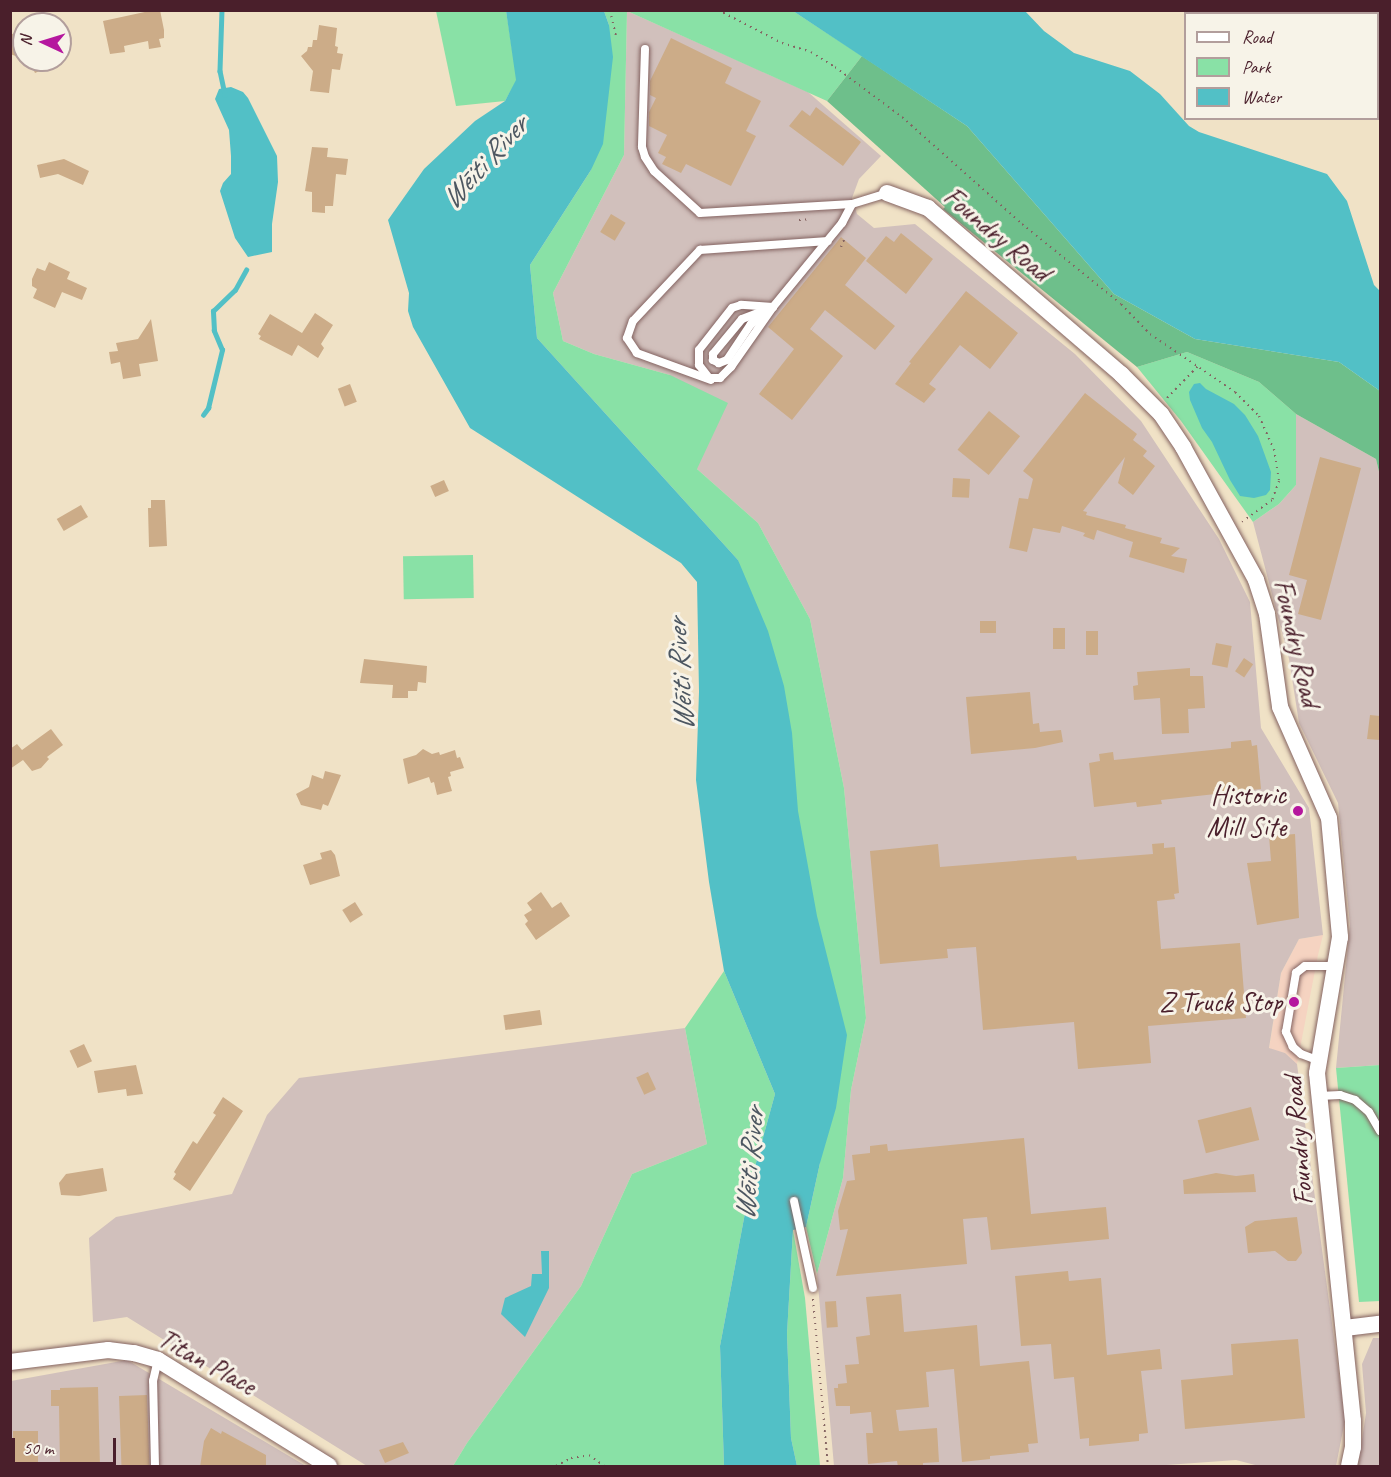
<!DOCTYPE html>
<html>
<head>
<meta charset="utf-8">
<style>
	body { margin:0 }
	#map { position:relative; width:1391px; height:1477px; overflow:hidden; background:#f0e2c6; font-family:Caveat,sans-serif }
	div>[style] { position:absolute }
	.built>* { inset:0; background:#f5d3c1 }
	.industrial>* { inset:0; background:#d1c0bc }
	.green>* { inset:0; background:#89e1a6; transform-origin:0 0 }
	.forest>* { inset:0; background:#6ebf8b }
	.water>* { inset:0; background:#52c0c6 }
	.stream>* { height:4.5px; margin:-2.25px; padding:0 2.25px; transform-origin:2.25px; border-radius:2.25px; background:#52c0c6 }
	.building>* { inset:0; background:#ccac88; transform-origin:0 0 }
	.path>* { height:2px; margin-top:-1px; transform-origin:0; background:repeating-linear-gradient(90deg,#846361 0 1.5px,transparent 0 6px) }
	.roads { filter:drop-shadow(0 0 2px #846361) drop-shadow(0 0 2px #846361) }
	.service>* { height:8px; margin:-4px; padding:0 4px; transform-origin:4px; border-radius:4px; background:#fff }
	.minor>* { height:16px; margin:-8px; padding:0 8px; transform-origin:8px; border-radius:8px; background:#fff }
	.dots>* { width:16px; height:16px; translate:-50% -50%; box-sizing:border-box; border:3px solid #f7f3e8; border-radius:50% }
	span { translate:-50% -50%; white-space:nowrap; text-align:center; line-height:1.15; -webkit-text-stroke:6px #f7f3e8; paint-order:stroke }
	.street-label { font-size:28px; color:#4a1f2b }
	.poi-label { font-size:28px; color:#4a1f2b }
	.right { translate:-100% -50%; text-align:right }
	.water-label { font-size:30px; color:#4d5761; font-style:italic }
	.frame { position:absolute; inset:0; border:12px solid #4a1f2b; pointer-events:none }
	.legend { position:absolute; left:1184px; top:12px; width:195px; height:108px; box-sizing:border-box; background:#f7f3e8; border:2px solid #b29e9c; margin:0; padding:8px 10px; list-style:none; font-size:18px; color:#4a1f2b }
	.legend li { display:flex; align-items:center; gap:12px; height:30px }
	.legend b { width:30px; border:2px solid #b29e9c }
	.north { position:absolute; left:12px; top:12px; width:60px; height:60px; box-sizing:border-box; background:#f7f3e8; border:2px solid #b29e9c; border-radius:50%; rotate:274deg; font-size:16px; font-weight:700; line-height:24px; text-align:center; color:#4a1f2b }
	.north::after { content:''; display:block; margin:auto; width:21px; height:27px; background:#b5179e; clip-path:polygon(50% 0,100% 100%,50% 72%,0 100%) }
	.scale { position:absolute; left:12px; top:1438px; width:104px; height:27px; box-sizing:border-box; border:3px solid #4a1f2b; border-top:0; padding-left:8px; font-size:18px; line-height:21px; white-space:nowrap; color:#4a1f2b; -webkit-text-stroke:4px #f7f3e8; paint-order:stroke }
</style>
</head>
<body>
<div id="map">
	<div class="built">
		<div style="clip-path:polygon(1323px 935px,1318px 955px,1297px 1064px,1285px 1053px,1269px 1049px,1281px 973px,1299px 939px)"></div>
	</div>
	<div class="industrial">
		<div style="clip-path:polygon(627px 11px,808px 92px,881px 156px,859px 179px,852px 198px,857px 214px,874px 228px,915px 224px,1075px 354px,1141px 421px,1219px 539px,1250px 602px,1261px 728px,1309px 808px,1323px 935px,1299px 939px,1281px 973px,1269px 1048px,1285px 1053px,1297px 1064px,1345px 1420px,1336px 1466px,1259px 1466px,1236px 1460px,1153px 1466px,834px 1466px,817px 1274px,843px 1178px,851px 1090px,866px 1018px,844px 788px,810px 619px,758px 523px,697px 469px,670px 375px,594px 354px,563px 341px,553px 293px,624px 155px)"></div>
		<div style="clip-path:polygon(1296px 414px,1376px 459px,1380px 476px,1380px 1065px,1336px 1068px,1350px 925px,1338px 803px,1299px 723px,1289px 659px,1253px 522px,1279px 504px,1296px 485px)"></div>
		<div style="clip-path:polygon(685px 1028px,707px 1144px,632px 1174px,581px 1286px,467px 1443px,453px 1466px,367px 1466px,127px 1317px,93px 1322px,89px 1238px,116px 1217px,232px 1194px,267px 1115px,299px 1078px)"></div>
		<div style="clip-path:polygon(1373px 1338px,1380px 1338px,1380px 1466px,1358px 1466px,1366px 1413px,1362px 1364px)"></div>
		<div style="clip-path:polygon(127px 1360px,306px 1466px,11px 1466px,11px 1381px)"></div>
	</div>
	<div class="green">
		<div style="clip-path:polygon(436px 11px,506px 11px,517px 80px,505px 101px,456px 106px)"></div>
		<div style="clip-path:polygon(604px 11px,793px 11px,862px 56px,827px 101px,627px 11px,624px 155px,553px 293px,563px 341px,594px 354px,670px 375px,728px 403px,697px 469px,758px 523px,810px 619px,844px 788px,866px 1018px,851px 1090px,843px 1178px,817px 1274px,806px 1227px,820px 1163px,738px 560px,537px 338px,530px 265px,591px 170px,609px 25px)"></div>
		<div style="clip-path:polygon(1187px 352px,1259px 382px,1296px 414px,1296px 485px,1279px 504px,1253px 522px,1181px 421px,1137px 367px)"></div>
		<div style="left:473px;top:555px;width:43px;height:70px;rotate:89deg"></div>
		<div style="clip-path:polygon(724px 971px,775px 1094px,751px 1181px,720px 1346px,724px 1466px,453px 1466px,467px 1443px,581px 1286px,632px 1174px,707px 1144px,685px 1028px)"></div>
		<div style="clip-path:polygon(1380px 1065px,1380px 1301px,1359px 1302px,1336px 1068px)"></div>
		<div style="clip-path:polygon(793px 1230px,805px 1298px,820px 1466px,797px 1466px,791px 1438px,787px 1334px)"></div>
	</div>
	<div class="forest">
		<div style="clip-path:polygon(862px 56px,967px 126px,1114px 294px,1195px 339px,1339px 362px,1380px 391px,1380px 476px,1376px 459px,1296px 414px,1259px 382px,1187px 352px,1137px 367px,943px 209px,945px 207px,827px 101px)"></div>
	</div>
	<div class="water">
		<div style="clip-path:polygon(506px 11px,604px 11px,609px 25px,613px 57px,603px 144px,591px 170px,530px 265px,537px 338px,738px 560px,768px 631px,784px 686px,792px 733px,798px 811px,817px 916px,847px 1035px,836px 1108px,820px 1163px,806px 1227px,793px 1230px,787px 1334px,791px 1438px,797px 1466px,724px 1466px,720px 1346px,751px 1181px,775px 1094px,724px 971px,709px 882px,696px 780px,699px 692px,697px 582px,681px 563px,470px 428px,413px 327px,408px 311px,409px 293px,388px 220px,424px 169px,475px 121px,505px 101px,516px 80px)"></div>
		<div style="clip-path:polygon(793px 11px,1025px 11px,1044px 31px,1074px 53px,1130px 71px,1160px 94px,1189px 126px,1199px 132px,1327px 174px,1347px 201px,1374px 285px,1380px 291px,1380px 391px,1339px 362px,1195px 339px,1114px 294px,967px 126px)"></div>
		<div style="clip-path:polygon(231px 87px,243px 92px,248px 98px,277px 156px,278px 182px,272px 224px,272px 252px,248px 257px,235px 238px,220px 191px,223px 183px,231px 174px,231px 156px,229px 130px,215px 99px,219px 89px)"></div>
		<div style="clip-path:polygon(1200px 383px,1206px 389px,1234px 404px,1245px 415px,1258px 436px,1271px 472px,1270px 490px,1266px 495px,1254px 498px,1240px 496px,1230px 480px,1212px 442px,1202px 428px,1190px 400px,1189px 392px,1194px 384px)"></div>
		<div style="clip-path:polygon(541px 1251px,549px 1251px,549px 1288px,525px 1337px,501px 1314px,505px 1298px,531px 1286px,532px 1274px,542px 1274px)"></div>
	</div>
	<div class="stream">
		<div style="left:222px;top:10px;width:61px;rotate:91.9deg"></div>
		<div style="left:220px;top:71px;width:24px;rotate:78deg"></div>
		<div style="left:203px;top:415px;width:9px;rotate:-54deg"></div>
		<div style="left:208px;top:408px;width:60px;rotate:-76.4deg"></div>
		<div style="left:222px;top:350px;width:21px;rotate:-113deg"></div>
		<div style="left:214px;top:331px;width:20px;rotate:-93deg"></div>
		<div style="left:213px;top:311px;width:30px;rotate:-44deg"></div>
		<div style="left:235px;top:290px;width:23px;rotate:-61deg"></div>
	</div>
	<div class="building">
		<div style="clip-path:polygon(154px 10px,160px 10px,164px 30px,164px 38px,159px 39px,161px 47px,149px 49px,148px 41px,124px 46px,125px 52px,110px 54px,103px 21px)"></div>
		<div style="clip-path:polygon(319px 25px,337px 28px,335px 46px,338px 47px,337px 53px,343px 54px,340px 70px,332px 69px,329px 93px,310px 91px,313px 71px,301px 56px,307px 51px,308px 47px,312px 47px,313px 40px,317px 40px)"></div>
		<div style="clip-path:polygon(10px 33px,24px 38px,24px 59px,10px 54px)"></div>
		<div style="clip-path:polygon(671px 38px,732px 68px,725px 83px,761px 101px,746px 131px,756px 136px,731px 186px,686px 164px,681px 173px,662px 164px,666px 157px,658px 153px,667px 135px,649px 126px,649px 112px,656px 98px,650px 95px,650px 81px)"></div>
		<div style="clip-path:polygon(29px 60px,64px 60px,35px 73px)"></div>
		<div style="clip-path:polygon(816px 107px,861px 142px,843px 166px,789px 126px,802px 110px,810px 116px)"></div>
		<div style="clip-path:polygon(312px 147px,328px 148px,327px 157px,348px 159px,346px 175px,336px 174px,333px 206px,325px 206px,325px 213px,312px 212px,312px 192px,305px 191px)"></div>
		<div style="clip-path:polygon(64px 159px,89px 171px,83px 185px,58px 174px,40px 178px,37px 165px)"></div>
		<div style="left:611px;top:214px;width:17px;height:21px;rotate:31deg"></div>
		<div style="clip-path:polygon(901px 233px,933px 259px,906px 294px,866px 261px,886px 236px,894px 242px)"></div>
		<div style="clip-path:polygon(841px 237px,866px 258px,845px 285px,895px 326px,875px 350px,825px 310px,810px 329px,843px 356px,792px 420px,759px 394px,794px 349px,768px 327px)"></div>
		<div style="clip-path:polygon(49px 262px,70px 272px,67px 279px,87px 288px,82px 300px,62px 292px,55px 308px,33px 298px,37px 289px,32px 286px,32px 279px,37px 268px,45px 271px)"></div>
		<div style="clip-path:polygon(966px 291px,1018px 333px,990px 369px,960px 345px,929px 384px,936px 389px,924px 403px,895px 384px,911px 363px,909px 362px)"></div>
		<div style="clip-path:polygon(315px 313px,333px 325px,321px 344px,324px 348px,318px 358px,298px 345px,292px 356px,259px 339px,261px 336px,258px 334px,270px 314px,302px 333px)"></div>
		<div style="clip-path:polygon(151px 319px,158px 361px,139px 364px,141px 376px,123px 379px,120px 362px,111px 364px,109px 352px,118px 351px,116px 343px,138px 339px)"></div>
		<div style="left:350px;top:384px;width:19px;height:13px;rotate:69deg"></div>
		<div style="clip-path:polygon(1085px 393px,1137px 434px,1133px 440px,1147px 451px,1143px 456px,1155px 466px,1133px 495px,1118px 483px,1125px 457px,1083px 511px,1087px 512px,1086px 515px,1126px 525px,1125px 528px,1162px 538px,1160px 543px,1180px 548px,1171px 556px,1187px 559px,1184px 573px,1129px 557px,1133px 542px,1097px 530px,1094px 540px,1083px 536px,1085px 533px,1062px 526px,1060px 533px,1033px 528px,1027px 552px,1009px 548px,1019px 498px,1028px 499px,1033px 479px,1023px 471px)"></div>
		<div style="left:989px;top:411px;width:40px;height:50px;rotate:39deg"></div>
		<div style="clip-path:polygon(1320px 457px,1361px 468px,1321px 620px,1298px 614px,1307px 580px,1289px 575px)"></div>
		<div style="left:953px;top:478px;width:17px;height:19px;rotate:3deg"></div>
		<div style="left:444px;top:480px;width:12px;height:15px;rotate:66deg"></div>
		<div style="clip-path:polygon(151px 500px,165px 500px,167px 546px,149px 547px,148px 508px,151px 508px)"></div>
		<div style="left:81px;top:505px;width:14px;height:28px;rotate:60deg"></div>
		<div style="left:996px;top:621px;width:12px;height:16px;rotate:90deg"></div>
		<div style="left:1053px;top:628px;width:12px;height:21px"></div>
		<div style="left:1086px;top:631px;width:12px;height:24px"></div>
		<div style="left:1216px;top:643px;width:16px;height:22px;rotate:11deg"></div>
		<div style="left:1244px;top:658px;width:11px;height:16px;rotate:34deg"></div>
		<div style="clip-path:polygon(364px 659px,427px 666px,426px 683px,418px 682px,417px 691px,408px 691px,408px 698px,392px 698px,393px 685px,360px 683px)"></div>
		<div style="clip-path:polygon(1190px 668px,1190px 676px,1203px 676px,1205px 708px,1188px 709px,1189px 733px,1162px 734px,1160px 698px,1134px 700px,1133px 686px,1138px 685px,1137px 672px)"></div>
		<div style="clip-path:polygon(1030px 692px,1033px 724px,1039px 723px,1040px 732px,1061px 730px,1063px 742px,1035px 748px,971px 754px,966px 697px)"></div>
		<div style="clip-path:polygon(1370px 715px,1380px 716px,1380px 740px,1367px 739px)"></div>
		<div style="clip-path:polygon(51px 729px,63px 745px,47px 757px,49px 759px,41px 768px,32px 771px,23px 760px,10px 769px,10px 749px,17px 744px,22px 750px)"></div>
		<div style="clip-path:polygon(1251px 740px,1252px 746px,1257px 745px,1261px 789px,1161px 800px,1162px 804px,1137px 807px,1136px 802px,1094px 807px,1089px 763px,1100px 761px,1099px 754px,1113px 752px,1114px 760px,1231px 748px,1231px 742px)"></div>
		<div style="clip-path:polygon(423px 749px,432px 754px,439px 752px,440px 755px,455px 750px,457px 758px,460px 757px,464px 768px,450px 772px,451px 776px,448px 777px,452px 791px,437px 795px,434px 782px,431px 783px,429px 777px,408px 784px,403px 759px,416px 755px)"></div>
		<div style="clip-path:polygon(325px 771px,341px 775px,328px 806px,323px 804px,321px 810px,301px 805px,296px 794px,309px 787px,312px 775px,323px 779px)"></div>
		<div style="clip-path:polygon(1295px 834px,1299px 918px,1257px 925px,1247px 863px,1271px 861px,1269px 836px)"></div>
		<div style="clip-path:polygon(1164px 843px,1164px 848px,1175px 847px,1179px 893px,1174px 894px,1175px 899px,1157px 901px,1161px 949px,1240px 943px,1246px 1018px,1148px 1026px,1151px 1063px,1078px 1069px,1074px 1022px,983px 1030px,976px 947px,947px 949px,948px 958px,880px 964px,870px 851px,938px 844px,940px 867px,1076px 856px,1077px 860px,1153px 854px,1152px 844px)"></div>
		<div style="clip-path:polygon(331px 850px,335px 855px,340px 876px,310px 885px,303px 865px,322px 859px,320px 853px)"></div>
		<div style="clip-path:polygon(541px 892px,552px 908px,561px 902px,570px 916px,536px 940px,525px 924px,528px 921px,524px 915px,532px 910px,527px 903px)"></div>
		<div style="left:355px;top:902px;width:15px;height:15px;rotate:58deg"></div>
		<div style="left:540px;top:1010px;width:15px;height:37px;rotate:82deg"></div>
		<div style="left:84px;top:1044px;width:19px;height:16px;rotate:65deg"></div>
		<div style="clip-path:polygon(136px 1065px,143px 1094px,127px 1096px,126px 1089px,98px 1093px,94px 1071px)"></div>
		<div style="left:648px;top:1072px;width:19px;height:13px;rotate:65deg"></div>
		<div style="clip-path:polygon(223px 1097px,243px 1111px,190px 1191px,173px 1179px,176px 1174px,174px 1172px,193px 1141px,197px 1144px,216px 1115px,213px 1113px)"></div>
		<div style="left:1251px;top:1107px;width:34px;height:55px;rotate:76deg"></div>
		<div style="clip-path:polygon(1024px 1138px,1031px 1214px,1106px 1207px,1109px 1239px,991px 1250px,987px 1217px,963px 1219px,967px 1264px,836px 1276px,848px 1229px,840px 1230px,838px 1211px,847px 1181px,855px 1180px,852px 1155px,870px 1153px,870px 1146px,887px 1144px,888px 1151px)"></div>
		<div style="clip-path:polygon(103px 1168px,107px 1191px,79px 1196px,61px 1195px,59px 1183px,66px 1174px)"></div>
		<div style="clip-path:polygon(1216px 1173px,1236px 1176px,1254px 1174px,1256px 1192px,1184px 1194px,1183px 1180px)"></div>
		<div style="clip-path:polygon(1297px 1217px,1302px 1253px,1296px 1261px,1288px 1261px,1275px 1251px,1248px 1253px,1245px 1227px,1255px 1221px)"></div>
		<div style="clip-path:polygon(1068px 1271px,1069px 1281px,1101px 1278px,1107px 1355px,1160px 1349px,1162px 1369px,1141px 1371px,1148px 1433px,1139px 1434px,1139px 1441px,1089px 1446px,1089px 1438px,1080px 1439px,1074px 1377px,1054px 1379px,1051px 1344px,1021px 1346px,1015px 1276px)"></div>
		<div style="clip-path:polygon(901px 1294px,904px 1332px,977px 1325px,980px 1366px,1029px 1361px,1038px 1443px,1028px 1444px,1029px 1452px,990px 1456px,990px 1459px,962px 1462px,954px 1369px,926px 1372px,929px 1407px,896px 1410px,899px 1431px,937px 1428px,939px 1462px,923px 1463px,923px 1467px,898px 1467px,897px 1461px,868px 1464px,866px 1433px,873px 1433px,871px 1412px,850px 1414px,850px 1406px,836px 1406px,834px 1388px,838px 1388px,838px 1384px,847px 1383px,845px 1365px,859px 1364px,856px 1337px,870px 1335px,866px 1297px)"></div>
		<div style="left:836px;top:1301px;width:26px;height:11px;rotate:86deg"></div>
		<div style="clip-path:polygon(1298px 1339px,1305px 1418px,1185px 1429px,1181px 1380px,1233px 1375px,1231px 1344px)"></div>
		<div style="clip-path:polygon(98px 1387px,100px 1467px,60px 1467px,59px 1406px,51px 1406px,51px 1390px,60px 1390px,60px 1388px)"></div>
		<div style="left:147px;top:1395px;width:72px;height:28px;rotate:88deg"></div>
		<div style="clip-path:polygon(211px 1428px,221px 1434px,222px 1431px,266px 1455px,266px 1467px,200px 1467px,204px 1441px)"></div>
		<div style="left:38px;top:1431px;width:36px;height:25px;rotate:90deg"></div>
		<div style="clip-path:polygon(403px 1442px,409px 1453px,385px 1463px,379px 1450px)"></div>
	</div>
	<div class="path">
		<div style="left:610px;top:10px;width:27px;rotate:77deg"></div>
		<div style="left:718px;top:10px;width:72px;rotate:27.3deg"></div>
		<div style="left:782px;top:43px;width:30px;rotate:17deg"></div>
		<div style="left:811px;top:52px;width:28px;rotate:32deg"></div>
		<div style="left:835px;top:67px;width:84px;rotate:36.7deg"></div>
		<div style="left:902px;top:117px;width:161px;rotate:41.7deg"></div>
		<div style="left:1022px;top:224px;width:127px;rotate:38.9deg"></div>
		<div style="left:1121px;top:304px;width:42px;rotate:46deg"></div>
		<div style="left:1150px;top:334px;width:103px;rotate:34.3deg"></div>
		<div style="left:1235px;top:392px;width:34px;rotate:45deg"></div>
		<div style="left:1259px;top:416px;width:36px;rotate:66deg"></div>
		<div style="left:1274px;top:449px;width:32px;rotate:81deg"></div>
		<div style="left:1279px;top:481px;width:20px;rotate:110deg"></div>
		<div style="left:1272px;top:500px;width:37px;rotate:144deg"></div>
		<div style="left:799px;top:220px;width:12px;rotate:-5deg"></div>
		<div style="left:841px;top:247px;width:8px;rotate:-67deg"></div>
		<div style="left:1167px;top:398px;width:45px;rotate:-45.9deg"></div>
		<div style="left:813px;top:1299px;width:168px;rotate:84.9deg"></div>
		<div style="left:556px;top:1466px;width:17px;rotate:-28deg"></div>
		<div style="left:571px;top:1458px;width:18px;rotate:-9deg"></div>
		<div style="left:589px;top:1455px;width:19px;rotate:36deg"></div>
	</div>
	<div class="roads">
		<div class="service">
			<div style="left:645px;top:49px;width:98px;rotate:91.8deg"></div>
			<div style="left:642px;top:147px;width:10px;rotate:73deg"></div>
			<div style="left:645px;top:157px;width:17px;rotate:57deg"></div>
			<div style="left:654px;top:171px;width:62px;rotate:42.4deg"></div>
			<div style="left:700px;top:213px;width:152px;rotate:-3.4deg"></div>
			<div style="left:852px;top:204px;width:37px;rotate:-17deg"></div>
			<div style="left:773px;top:307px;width:32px;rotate:-176deg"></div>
			<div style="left:741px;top:305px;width:9px;rotate:162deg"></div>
			<div style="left:732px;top:308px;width:53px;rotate:128.2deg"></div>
			<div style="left:699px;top:350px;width:15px;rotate:90deg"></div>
			<div style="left:699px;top:365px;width:16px;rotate:52deg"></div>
			<div style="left:709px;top:378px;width:11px"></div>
			<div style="left:720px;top:378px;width:16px;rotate:-45deg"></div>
			<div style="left:731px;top:367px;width:73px;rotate:-55deg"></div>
			<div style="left:773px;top:307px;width:109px;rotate:-50.6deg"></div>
			<div style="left:842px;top:223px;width:21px;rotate:-62deg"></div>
			<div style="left:773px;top:307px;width:28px;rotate:142deg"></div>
			<div style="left:751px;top:324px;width:43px;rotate:123.7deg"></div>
			<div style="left:727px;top:360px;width:9px;rotate:159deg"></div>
			<div style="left:719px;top:363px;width:7px;rotate:-153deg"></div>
			<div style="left:713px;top:360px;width:6px;rotate:-90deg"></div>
			<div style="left:713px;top:354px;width:45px;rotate:-50.4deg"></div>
			<div style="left:742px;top:319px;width:33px;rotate:-21deg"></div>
			<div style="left:711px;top:380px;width:79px;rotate:-160deg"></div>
			<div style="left:637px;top:353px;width:18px;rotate:-124deg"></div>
			<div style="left:627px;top:338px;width:18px;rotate:-71deg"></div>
			<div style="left:633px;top:321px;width:98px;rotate:-46.7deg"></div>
			<div style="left:700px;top:250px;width:128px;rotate:-4deg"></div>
			<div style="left:1317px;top:1060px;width:17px;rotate:-159deg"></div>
			<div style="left:1301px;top:1054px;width:11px;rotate:-139deg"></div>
			<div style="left:1293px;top:1047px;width:17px;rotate:-115deg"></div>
			<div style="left:1286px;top:1032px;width:60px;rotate:-80.4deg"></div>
			<div style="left:1296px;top:973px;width:11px;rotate:-38deg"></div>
			<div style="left:1305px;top:966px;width:31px"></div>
			<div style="left:1319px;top:1096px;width:21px;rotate:-3deg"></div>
			<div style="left:1340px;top:1095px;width:16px;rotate:18deg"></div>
			<div style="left:1355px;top:1100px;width:18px;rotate:41deg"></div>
			<div style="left:1369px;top:1112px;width:22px;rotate:60deg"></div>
			<div style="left:794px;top:1201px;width:89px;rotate:77.7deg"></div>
			<div style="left:155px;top:1466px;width:85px;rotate:-91.3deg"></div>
			<div style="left:153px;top:1381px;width:22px;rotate:-77deg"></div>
		</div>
		<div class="minor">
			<div style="left:887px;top:193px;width:44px;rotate:20.1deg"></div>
			<div style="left:928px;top:208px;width:255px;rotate:40.7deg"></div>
			<div style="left:1121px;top:374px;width:57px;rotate:45deg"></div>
			<div style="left:1161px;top:414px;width:40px;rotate:56deg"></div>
			<div style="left:1183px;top:447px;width:152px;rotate:61.2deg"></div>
			<div style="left:1256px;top:580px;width:36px;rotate:72deg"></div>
			<div style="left:1267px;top:614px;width:94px;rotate:82deg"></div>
			<div style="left:1280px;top:707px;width:121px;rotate:66.2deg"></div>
			<div style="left:1329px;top:818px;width:120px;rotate:84.7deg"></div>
			<div style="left:1340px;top:937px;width:138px;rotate:99.6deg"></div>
			<div style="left:1317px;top:1073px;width:350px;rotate:84.1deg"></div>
			<div style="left:1353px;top:1421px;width:26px;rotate:90deg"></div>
			<div style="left:1353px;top:1447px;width:19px;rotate:102deg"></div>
			<div style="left:1345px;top:1328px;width:35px;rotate:-7deg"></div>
			<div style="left:10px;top:1362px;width:99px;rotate:-7deg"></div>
			<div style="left:108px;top:1350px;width:26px;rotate:7deg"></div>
			<div style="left:134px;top:1353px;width:25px;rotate:16deg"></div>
			<div style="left:158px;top:1360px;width:201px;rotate:31.8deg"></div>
		</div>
	</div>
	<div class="dots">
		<div style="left:1298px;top:811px;background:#b5179e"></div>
		<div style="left:1294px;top:1002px;background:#b5179e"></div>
	</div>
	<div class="street-label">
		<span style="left:997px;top:234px;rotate:40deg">Foundry Road</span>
		<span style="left:1297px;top:643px;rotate:77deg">Foundry Road</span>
		<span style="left:1298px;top:1141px;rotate:-95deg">Foundry Road</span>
		<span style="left:207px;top:1362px;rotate:29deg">Titan Place</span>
	</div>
	<div class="poi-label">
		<span class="right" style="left:1286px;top:811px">Historic<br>Mill Site</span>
		<span class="right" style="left:1282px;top:1002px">Z Truck Stop</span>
	</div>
	<div class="water-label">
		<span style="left:484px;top:162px;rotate:-48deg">Wēiti River</span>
		<span style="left:680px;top:675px;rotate:-94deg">Wēiti River</span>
		<span style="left:749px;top:1164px;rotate:-85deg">Wēiti River</span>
	</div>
	<div class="frame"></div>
	<ul class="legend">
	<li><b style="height:8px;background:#fff"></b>Road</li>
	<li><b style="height:16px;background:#89e1a6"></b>Park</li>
	<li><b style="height:16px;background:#52c0c6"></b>Water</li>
	</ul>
	<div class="north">N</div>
	<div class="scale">50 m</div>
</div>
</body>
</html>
